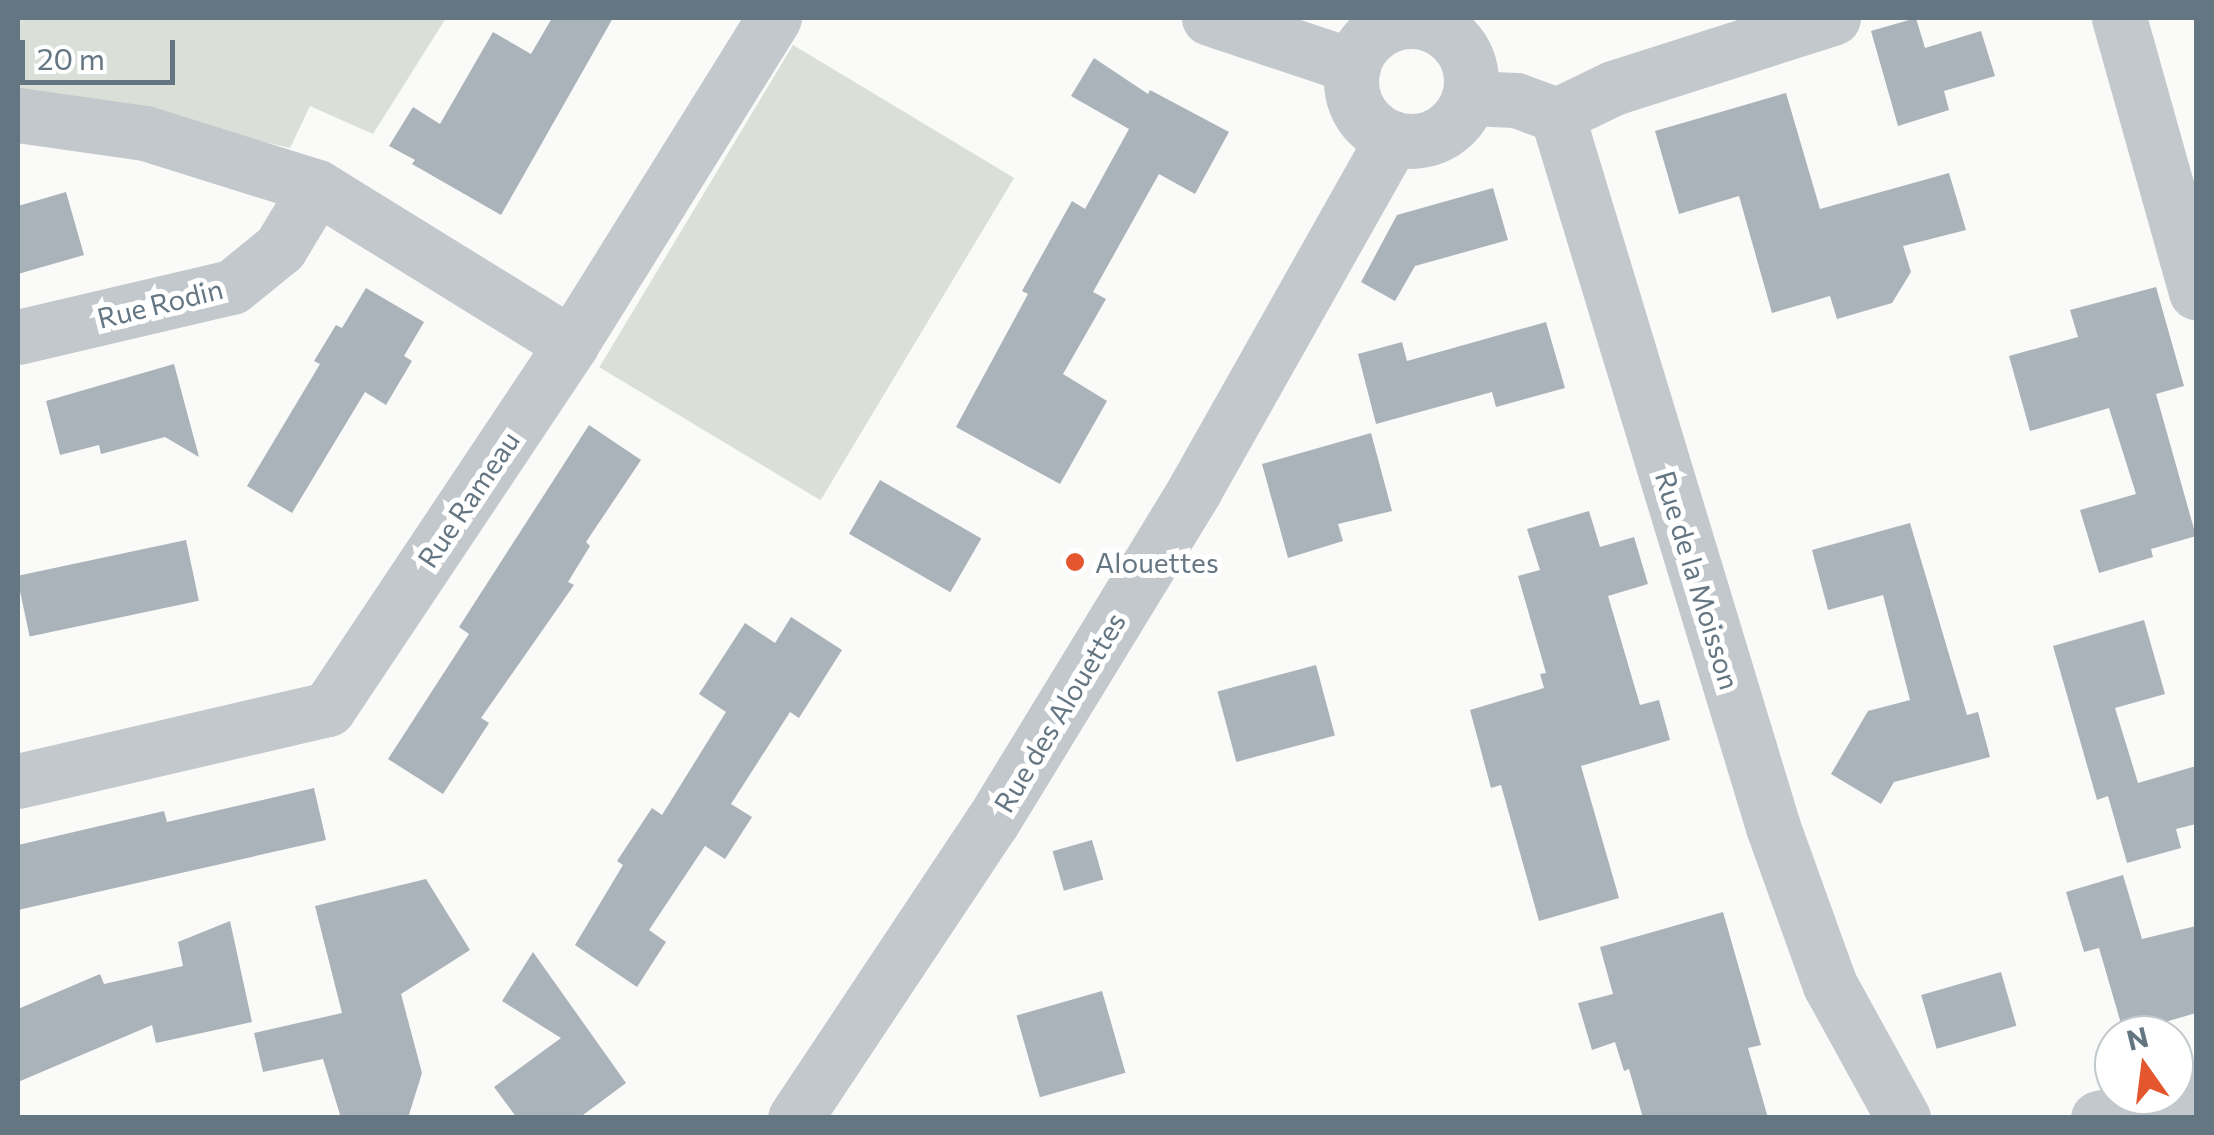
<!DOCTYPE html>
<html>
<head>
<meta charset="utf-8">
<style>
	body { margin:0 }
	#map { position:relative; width:2214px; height:1135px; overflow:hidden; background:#fafaf8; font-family:Commissioner,sans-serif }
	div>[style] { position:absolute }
	.green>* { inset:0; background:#dadfd7; transform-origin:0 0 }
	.building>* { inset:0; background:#aab3b9; transform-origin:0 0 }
	.street>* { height:55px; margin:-27.5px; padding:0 27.5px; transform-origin:27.5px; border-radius:27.5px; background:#c3c8cc }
	.street>.ring { margin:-27.5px; padding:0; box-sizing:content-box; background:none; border:55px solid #c3c8cc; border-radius:50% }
	.dots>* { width:28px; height:28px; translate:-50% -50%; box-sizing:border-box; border:5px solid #fff; border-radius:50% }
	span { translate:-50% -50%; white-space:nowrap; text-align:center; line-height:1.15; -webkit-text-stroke:10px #fff; paint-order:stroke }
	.street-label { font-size:28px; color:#657683 }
	.poi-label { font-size:28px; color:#657683 }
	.left { translate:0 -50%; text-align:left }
	.frame { position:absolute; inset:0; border:20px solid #657683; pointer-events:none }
	.north { position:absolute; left:2094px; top:1015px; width:100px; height:100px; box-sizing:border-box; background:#fff; border:2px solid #c1c8cd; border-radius:50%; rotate:346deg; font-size:28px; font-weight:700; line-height:40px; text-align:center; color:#657683 }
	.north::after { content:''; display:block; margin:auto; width:35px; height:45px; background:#e4572e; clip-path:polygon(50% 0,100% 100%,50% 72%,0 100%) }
	.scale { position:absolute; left:20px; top:40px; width:155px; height:45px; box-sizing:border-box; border:5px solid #657683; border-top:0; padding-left:12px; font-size:30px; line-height:35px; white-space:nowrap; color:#657683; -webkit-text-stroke:8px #fff; paint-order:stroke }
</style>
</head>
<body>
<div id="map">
	<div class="green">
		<div style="clip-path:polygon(18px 18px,446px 18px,373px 134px,310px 106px,290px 148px,144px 115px,18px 98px)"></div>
		<div style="left:793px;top:45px;width:258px;height:376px;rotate:31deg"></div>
	</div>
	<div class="building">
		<div style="clip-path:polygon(552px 18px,613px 18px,501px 215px,412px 164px,415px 160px,389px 146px,413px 107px,440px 124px,493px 32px,531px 54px)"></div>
		<div style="clip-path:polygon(1916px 18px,1925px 48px,1981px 31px,1995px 76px,1944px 91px,1949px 110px,1898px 126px,1871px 31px)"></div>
		<div style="clip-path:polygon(1094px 58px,1148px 94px,1150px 90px,1229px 132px,1195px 194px,1159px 174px,1093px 292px,1106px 299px,1063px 374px,1107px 401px,1060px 484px,956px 427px,1028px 294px,1022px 291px,1072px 201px,1085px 209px,1129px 129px,1071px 96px)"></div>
		<div style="clip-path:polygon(1786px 93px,1820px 209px,1949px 173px,1966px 230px,1903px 246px,1911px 272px,1892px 303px,1837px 319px,1830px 296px,1772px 313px,1739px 196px,1679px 214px,1655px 131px)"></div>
		<div style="clip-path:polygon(1493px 188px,1508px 240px,1415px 266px,1395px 301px,1361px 282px,1397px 215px)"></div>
		<div style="clip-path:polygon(66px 192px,84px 255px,18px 274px,18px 206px)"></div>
		<div style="clip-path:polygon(2156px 287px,2184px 386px,2156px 394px,2196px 536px,2151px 549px,2153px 557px,2099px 573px,2080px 510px,2136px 494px,2109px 408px,2030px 431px,2009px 356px,2078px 337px,2070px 310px)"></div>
		<div style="clip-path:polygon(366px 288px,424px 322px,404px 356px,412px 361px,386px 405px,365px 392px,292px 513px,247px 486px,320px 364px,314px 361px,336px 325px,342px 328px)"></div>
		<div style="clip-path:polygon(1546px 322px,1565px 388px,1496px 407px,1492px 392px,1376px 424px,1358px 354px,1402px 342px,1407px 361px)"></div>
		<div style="clip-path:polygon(174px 364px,199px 457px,165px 437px,101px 454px,99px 445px,60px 455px,46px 401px)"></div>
		<div style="clip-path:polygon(589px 425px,641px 460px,586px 542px,590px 546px,568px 582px,574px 585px,481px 718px,489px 723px,443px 794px,388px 759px,469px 634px,459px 627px)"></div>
		<div style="clip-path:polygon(1371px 433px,1392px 511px,1338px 524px,1343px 541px,1288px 558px,1262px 464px)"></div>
		<div style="left:880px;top:480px;width:117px;height:62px;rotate:30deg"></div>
		<div style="clip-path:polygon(1589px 511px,1600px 547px,1634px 537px,1648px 584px,1608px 596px,1640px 705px,1659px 700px,1670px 740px,1581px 766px,1619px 898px,1539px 921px,1501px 785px,1491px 788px,1470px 710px,1544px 688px,1540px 674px,1546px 673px,1518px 576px,1540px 570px,1527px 529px)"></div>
		<div style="clip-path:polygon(1910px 523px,1967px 715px,1978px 712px,1990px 757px,1894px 782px,1881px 804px,1831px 774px,1868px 711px,1910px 700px,1883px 595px,1828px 610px,1812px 550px)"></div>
		<div style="left:186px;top:540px;width:62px;height:173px;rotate:78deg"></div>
		<div style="clip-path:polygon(791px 617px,842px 650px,799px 718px,790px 712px,731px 804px,752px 817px,725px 859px,705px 846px,649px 930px,666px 942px,637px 987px,575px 945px,623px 865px,617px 861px,652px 808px,662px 815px,726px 712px,699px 694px,745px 623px,775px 643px)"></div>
		<div style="clip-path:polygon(2144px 620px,2165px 694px,2115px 708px,2138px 783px,2196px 766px,2196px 824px,2176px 829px,2181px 848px,2127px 863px,2108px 796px,2097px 800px,2053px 646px)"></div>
		<div style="left:1316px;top:665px;width:73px;height:102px;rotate:75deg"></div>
		<div style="clip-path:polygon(314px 788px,326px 840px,18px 910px,18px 845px,164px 811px,167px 822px)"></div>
		<div style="left:1092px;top:840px;width:41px;height:41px;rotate:74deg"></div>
		<div style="clip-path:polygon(2123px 875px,2142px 939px,2196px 926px,2196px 1013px,2124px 1034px,2099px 948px,2084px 952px,2066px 892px)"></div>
		<div style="clip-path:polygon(426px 879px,470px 950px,401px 994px,422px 1073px,408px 1118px,341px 1118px,323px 1059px,263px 1072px,254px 1033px,342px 1013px,315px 906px)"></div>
		<div style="clip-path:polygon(1723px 912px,1761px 1045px,1748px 1048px,1768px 1118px,1643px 1118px,1629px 1069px,1624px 1071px,1615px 1042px,1592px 1050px,1578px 1003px,1613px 994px,1600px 947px)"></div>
		<div style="clip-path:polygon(230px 921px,252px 1022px,156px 1043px,152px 1025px,18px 1082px,18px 1009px,100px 974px,104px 984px,183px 966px,178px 942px)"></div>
		<div style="clip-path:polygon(533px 952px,626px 1083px,579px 1118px,517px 1118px,494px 1087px,561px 1038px,502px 1001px)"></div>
		<div style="left:2001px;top:972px;width:56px;height:83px;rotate:74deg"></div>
		<div style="left:1102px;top:991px;width:85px;height:89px;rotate:74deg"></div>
	</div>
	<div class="street">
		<div style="left:1209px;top:18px;width:152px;rotate:18.4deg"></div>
		<div style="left:2119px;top:18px;width:285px;rotate:74.3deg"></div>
		<div class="ring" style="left:1351px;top:21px;width:65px;height:65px"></div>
		<div style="left:1469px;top:98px;width:47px;rotate:2.4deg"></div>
		<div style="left:1516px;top:100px;width:44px;rotate:20.1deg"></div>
		<div style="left:1557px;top:115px;width:744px;rotate:73.12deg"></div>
		<div style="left:1773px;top:827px;width:168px;rotate:70.2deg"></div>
		<div style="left:1830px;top:985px;width:152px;rotate:61.2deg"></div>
		<div style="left:18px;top:115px;width:128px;rotate:8.1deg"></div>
		<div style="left:145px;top:133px;width:180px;rotate:17.4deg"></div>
		<div style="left:317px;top:187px;width:299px;rotate:31.7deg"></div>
		<div style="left:1557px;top:115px;width:62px;rotate:-25.7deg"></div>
		<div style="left:1613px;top:88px;width:231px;rotate:-17.7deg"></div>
		<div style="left:18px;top:337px;width:220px;rotate:-13.2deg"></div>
		<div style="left:232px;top:287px;width:62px;rotate:-39.1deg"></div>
		<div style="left:280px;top:248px;width:71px;rotate:-58.8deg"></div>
		<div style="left:18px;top:781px;width:318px;rotate:-13.1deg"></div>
		<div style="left:328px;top:709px;width:438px;rotate:-56.3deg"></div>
		<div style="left:571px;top:344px;width:384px;rotate:-58.1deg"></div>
		<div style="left:795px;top:1118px;width:356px;rotate:-56.4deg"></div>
		<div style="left:992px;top:822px;width:390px;rotate:-58.6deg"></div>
		<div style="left:1195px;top:489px;width:403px;rotate:-60.6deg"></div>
		<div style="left:2098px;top:1118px;width:101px;rotate:-13.2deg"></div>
	</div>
	<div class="dots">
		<div style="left:1075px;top:562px;background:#e4572e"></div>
	</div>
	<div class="street-label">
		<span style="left:160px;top:303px;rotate:-14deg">Rue Rodin</span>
		<span style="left:468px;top:499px;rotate:-56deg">Rue Rameau</span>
		<span style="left:1698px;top:580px;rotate:73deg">Rue de la Moisson</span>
		<span style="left:1059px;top:712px;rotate:-59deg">Rue des Alouettes</span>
	</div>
	<div class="poi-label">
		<span class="left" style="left:1095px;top:562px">Alouettes</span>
	</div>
	<div class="frame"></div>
	<div class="north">N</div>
	<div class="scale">20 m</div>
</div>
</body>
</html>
